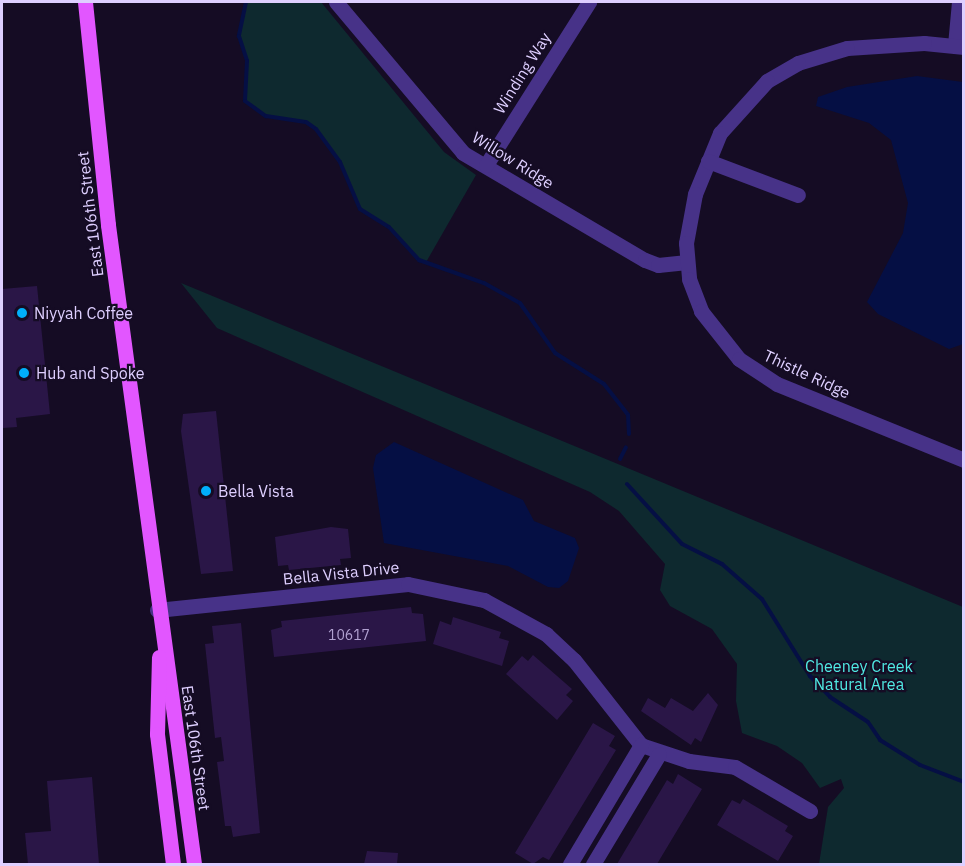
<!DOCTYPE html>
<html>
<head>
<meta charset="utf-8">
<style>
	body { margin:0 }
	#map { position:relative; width:965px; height:866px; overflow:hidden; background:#150c24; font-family:"IBM Plex Sans",sans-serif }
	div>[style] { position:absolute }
	.green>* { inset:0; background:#0e292f }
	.water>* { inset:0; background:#050f44 }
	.stream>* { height:4px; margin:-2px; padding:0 2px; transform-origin:2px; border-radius:2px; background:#050f44 }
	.building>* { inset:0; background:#2a1647 }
	.minor>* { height:15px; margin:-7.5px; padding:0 7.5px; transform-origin:7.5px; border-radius:7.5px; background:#473288 }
	.major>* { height:15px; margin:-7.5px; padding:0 7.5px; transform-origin:7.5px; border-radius:7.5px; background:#e256ff }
	.dots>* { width:16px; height:16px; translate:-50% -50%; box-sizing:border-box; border:3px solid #150c24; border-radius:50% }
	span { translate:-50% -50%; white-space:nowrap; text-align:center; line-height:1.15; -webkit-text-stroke:4.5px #150c24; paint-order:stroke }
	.number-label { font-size:14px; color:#b1a1d1 }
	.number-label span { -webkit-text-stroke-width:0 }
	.street-label { font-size:16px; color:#decfff }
	.poi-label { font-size:16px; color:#decfff }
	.left { translate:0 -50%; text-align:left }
	.park-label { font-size:16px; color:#50eae3 }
	.frame { position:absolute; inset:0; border:3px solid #decfff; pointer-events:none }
</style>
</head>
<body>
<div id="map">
	<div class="green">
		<div style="clip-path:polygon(245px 2px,321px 2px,444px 152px,476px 175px,425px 264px,389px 227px,360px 209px,340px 162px,316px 129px,306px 122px,266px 116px,245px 101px,247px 61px,239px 36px)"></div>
		<div style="clip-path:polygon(181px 283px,963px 607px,963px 864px,819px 864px,828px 807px,844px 788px,841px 779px,820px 788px,802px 763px,777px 746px,742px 733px,736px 701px,737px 664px,712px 629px,670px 606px,660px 590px,665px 564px,619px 511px,590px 492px,217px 328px)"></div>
	</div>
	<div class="water">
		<div style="clip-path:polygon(917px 76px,963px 82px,963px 344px,949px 349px,878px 314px,867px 302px,903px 233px,908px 203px,891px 140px,869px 123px,816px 106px,818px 97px,847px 87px)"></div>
		<div style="clip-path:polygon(394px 442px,523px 500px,534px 521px,575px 538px,579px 548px,568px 581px,559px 588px,548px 587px,508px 566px,384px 543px,373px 468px,376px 455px)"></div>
	</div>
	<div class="stream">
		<div style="left:246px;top:2px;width:35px;rotate:102deg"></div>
		<div style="left:239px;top:36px;width:26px;rotate:72deg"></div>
		<div style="left:247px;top:61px;width:40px;rotate:92.9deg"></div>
		<div style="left:245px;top:101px;width:26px;rotate:36deg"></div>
		<div style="left:266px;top:116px;width:40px;rotate:8.5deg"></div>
		<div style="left:306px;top:122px;width:12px;rotate:35deg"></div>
		<div style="left:316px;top:129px;width:41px;rotate:54deg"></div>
		<div style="left:340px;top:162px;width:51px;rotate:66.9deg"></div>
		<div style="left:360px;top:209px;width:34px;rotate:32deg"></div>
		<div style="left:389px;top:227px;width:45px;rotate:47.7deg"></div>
		<div style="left:419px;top:260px;width:69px;rotate:19.5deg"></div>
		<div style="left:484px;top:283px;width:41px;rotate:29.1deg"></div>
		<div style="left:520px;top:303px;width:61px;rotate:55deg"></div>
		<div style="left:555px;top:353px;width:58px;rotate:32.3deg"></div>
		<div style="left:604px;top:384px;width:39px;rotate:52deg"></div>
		<div style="left:628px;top:415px;width:19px;rotate:87deg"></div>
		<div style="left:620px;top:459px;width:13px;rotate:-63deg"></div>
		<div style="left:627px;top:484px;width:81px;rotate:47.5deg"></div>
		<div style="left:682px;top:544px;width:45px;rotate:26.6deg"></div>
		<div style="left:722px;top:564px;width:53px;rotate:41.2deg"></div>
		<div style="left:762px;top:599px;width:91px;rotate:58.1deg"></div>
		<div style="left:810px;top:676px;width:29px;rotate:46deg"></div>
		<div style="left:830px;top:697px;width:45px;rotate:33.3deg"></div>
		<div style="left:868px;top:722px;width:22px;rotate:56deg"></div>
		<div style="left:880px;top:740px;width:47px;rotate:32deg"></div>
		<div style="left:920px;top:765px;width:47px;rotate:21.1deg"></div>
	</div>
	<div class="building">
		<div style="clip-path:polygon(37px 286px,50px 414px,16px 418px,17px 427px,3px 428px,2px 289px)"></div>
		<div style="clip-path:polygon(216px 411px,233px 571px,201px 574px,181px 431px,183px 414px)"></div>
		<div style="clip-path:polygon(331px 527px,348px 529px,351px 558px,340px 559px,341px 565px,289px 570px,288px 565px,278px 566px,275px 537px)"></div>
		<div style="clip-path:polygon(411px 607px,412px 613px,423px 614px,426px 641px,274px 657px,271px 630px,282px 627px,281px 621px)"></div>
		<div style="clip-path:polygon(453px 617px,501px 632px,499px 638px,509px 641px,502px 666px,433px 644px,440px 621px,451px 625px)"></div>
		<div style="clip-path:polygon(241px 623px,260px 833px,233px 837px,231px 826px,225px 826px,217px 762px,224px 761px,221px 737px,215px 738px,205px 644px,214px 643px,212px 626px)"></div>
		<div style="clip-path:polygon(533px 655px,572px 689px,566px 695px,573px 701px,557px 720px,506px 674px,522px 656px,528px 661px)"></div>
		<div style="clip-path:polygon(708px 693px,718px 705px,701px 742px,695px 738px,691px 745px,641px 711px,648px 698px,665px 708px,671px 698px,693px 711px)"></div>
		<div style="clip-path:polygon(593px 723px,615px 736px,609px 746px,616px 750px,549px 860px,543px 857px,533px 864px,515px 853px)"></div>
		<div style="clip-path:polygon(678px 774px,702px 789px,657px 864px,617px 864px,667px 780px,673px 784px)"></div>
		<div style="clip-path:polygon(92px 777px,99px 864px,28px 864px,25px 833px,51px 831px,47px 781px)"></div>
		<div style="clip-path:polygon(743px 799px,788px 826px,785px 831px,793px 836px,778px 861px,717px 825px,732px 800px,740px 804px)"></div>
		<div style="clip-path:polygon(367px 851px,398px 853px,397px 864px,364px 864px)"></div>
	</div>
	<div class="minor">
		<div style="left:336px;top:2px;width:197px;rotate:49.9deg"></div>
		<div style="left:463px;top:153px;width:211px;rotate:30.5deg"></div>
		<div style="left:645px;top:260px;width:14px;rotate:21deg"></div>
		<div style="left:658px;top:265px;width:29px;rotate:-6deg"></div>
		<div style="left:955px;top:45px;width:43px;rotate:-84.7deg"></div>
		<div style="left:964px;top:47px;width:40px;rotate:-174.3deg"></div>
		<div style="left:924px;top:43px;width:77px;rotate:176.3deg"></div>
		<div style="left:847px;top:48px;width:51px;rotate:163deg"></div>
		<div style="left:798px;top:63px;width:36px;rotate:150deg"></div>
		<div style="left:767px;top:81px;width:70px;rotate:132.1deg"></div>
		<div style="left:720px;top:133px;width:66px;rotate:112.3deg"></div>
		<div style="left:695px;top:194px;width:50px;rotate:100.4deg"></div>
		<div style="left:686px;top:243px;width:36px;rotate:85deg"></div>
		<div style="left:689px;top:279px;width:34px;rotate:69deg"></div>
		<div style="left:701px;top:311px;width:61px;rotate:51.6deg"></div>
		<div style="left:739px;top:359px;width:45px;rotate:33.3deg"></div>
		<div style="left:777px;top:384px;width:202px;rotate:22.1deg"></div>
		<div style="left:708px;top:161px;width:96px;rotate:20.7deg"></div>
		<div style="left:486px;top:165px;width:193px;rotate:-57.7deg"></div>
		<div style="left:157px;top:610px;width:252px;rotate:-5.9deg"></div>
		<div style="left:408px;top:584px;width:78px;rotate:11.9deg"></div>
		<div style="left:484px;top:600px;width:71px;rotate:28.7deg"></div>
		<div style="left:546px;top:634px;width:38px;rotate:43deg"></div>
		<div style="left:574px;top:660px;width:108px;rotate:51.8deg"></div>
		<div style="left:641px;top:745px;width:51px;rotate:18.4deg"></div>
		<div style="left:689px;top:761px;width:46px;rotate:7.4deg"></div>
		<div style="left:735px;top:767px;width:87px;rotate:30.4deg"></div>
		<div style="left:570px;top:864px;width:139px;rotate:-59.2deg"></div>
		<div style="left:593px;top:864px;width:128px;rotate:-59deg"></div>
	</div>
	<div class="major">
		<div style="left:85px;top:2px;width:224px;rotate:84.1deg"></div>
		<div style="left:108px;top:225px;width:645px;rotate:82.33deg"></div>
		<div style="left:159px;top:657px;width:77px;rotate:91.5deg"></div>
		<div style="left:157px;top:734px;width:131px;rotate:83deg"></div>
	</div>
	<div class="dots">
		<div style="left:22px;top:313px;background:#00affa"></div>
		<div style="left:24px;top:373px;background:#00affa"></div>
		<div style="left:206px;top:491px;background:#00affa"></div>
	</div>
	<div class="number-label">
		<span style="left:349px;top:635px">10617</span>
	</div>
	<div class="street-label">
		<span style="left:522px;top:73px;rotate:-58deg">Winding Way</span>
		<span style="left:513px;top:160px;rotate:32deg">Willow Ridge</span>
		<span style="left:90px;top:214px;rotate:-97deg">East 106th Street</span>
		<span style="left:807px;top:374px;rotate:25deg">Thistle Ridge</span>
		<span style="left:341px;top:573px;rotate:-6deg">Bella Vista Drive</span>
		<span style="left:196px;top:748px;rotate:82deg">East 106th Street</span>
	</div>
	<div class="poi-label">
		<span class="left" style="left:34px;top:313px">Niyyah Coffee</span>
		<span class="left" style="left:36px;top:373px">Hub and Spoke</span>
		<span class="left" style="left:218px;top:491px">Bella Vista</span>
	</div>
	<div class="park-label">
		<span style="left:859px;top:675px">Cheeney Creek<br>Natural Area</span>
	</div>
	<div class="frame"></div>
</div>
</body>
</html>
